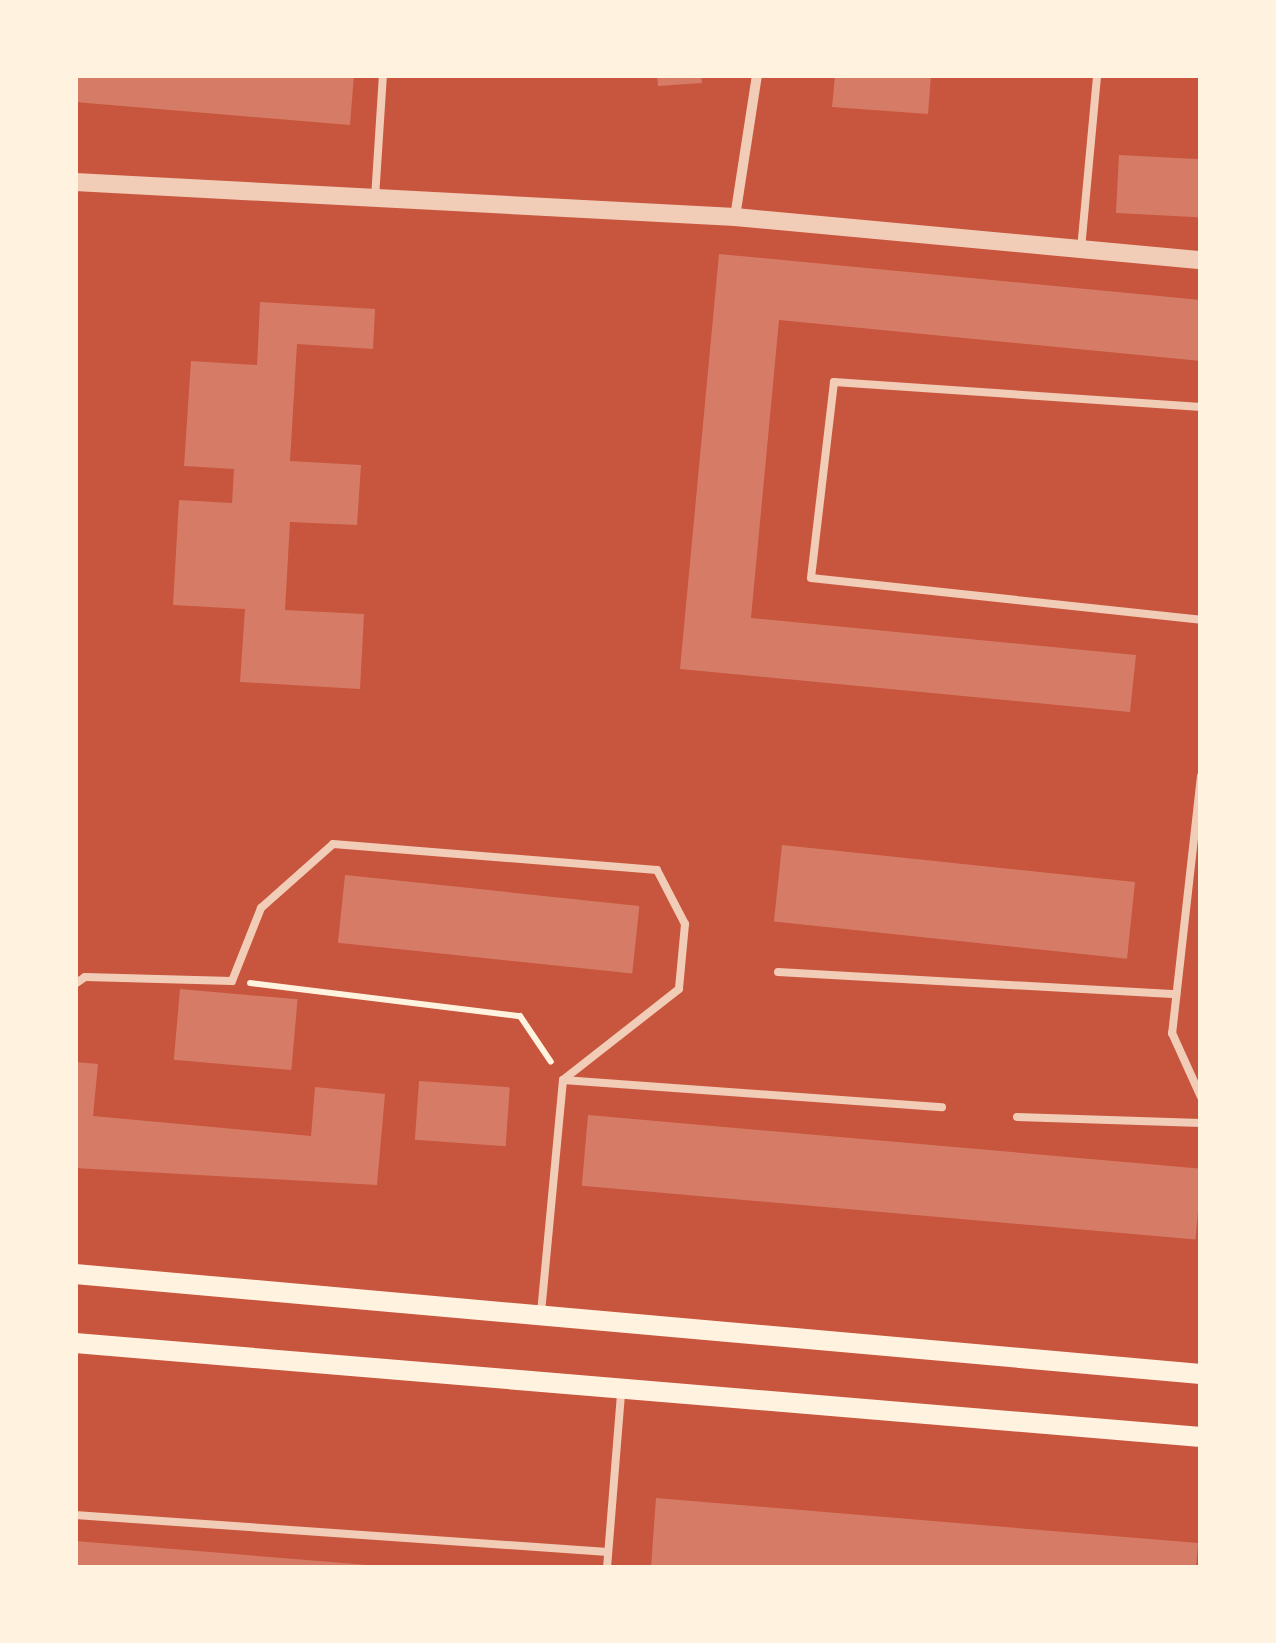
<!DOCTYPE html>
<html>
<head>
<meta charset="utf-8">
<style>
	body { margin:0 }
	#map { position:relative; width:1276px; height:1643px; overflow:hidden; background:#c8553d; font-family:Barlow,sans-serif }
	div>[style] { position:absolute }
	.building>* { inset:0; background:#d67c66; transform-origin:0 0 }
	.path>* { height:6px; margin:-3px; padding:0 3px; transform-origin:3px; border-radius:3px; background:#fff3e0 }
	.service>* { height:8px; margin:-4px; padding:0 4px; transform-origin:4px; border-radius:4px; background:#f1ccb7 }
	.minor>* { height:10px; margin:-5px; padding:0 5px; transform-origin:5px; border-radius:5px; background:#f1ccb7 }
	.tertiary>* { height:18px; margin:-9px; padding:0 9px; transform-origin:9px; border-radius:9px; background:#f1ccb7 }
	.secondary>* { height:20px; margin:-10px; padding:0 10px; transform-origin:10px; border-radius:10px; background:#fff3e0 }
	span { translate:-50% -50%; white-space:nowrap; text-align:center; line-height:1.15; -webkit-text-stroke:8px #fff3e0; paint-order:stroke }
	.frame { position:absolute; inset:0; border:78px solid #fff3e0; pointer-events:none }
</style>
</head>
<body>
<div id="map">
	<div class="building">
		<div style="clip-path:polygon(75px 75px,354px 75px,350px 125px,75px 102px)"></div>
		<div style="clip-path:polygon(657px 75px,701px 75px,702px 83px,658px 86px)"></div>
		<div style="clip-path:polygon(835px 75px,931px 75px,928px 114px,832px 107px)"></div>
		<div style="left:1119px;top:155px;width:82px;height:58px;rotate:3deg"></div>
		<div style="clip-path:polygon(719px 254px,1201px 300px,1201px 361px,779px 320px,751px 618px,1136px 655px,1130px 712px,680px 669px)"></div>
		<div style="clip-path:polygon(260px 302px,375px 309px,373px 349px,297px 344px,290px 461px,361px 465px,357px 525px,290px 522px,285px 610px,364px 614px,360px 689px,240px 682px,245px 609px,173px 605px,179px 500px,232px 503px,234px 469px,184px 466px,191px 361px,257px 365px)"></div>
		<div style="left:782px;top:845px;width:355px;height:77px;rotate:6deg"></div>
		<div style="left:345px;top:875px;width:296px;height:68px;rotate:6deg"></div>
		<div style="left:180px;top:989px;width:118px;height:71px;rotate:5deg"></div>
		<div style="clip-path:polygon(75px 1062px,98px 1064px,93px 1116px,311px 1136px,315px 1087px,385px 1094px,377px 1185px,75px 1168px)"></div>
		<div style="left:419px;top:1081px;width:91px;height:59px;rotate:4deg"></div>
		<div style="left:588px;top:1115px;width:616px;height:71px;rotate:5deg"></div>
		<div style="clip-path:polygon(656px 1498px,1198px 1543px,1196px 1568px,651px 1568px)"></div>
		<div style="clip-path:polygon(75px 1541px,368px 1565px,368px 1568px,75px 1568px)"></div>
	</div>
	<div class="path">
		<div style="left:250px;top:983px;width:272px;rotate:7deg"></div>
		<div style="left:520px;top:1016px;width:55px;rotate:56deg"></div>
	</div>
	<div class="service">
		<div style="left:375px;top:198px;width:123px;rotate:-86.3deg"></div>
		<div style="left:1081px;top:249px;width:175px;rotate:-84.7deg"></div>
		<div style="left:1201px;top:407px;width:368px;rotate:-176.1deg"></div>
		<div style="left:834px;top:382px;width:197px;rotate:96.7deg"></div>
		<div style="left:811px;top:578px;width:392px;rotate:6.1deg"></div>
		<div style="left:1201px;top:776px;width:259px;rotate:96.4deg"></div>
		<div style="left:1172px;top:1033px;width:70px;rotate:65.6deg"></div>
		<div style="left:778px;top:972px;width:399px;rotate:3.2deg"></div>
		<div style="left:75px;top:984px;width:12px;rotate:-35deg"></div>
		<div style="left:85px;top:977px;width:147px;rotate:1.6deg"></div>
		<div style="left:232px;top:981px;width:79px;rotate:-68.3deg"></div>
		<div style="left:261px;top:908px;width:96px;rotate:-41.6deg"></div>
		<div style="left:333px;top:844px;width:325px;rotate:4.6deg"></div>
		<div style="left:657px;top:870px;width:61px;rotate:62.6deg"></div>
		<div style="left:685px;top:924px;width:65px;rotate:95.3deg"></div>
		<div style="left:679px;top:989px;width:147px;rotate:141.9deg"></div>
		<div style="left:563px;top:1080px;width:232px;rotate:95.4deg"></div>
		<div style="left:563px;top:1080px;width:380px;rotate:4.1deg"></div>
		<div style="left:1017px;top:1117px;width:184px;rotate:1.9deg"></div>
		<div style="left:75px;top:1515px;width:534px;rotate:3.97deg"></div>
		<div style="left:607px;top:1568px;width:175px;rotate:-85.4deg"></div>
	</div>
	<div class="minor">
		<div style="left:735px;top:217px;width:144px;rotate:-81.2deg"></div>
	</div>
	<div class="tertiary">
		<div style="left:75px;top:182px;width:661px;rotate:3.04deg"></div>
		<div style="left:735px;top:217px;width:468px;rotate:5.3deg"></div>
	</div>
	<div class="secondary">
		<div style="left:75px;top:1274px;width:1130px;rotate:5.08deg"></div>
		<div style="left:75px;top:1343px;width:1130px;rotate:4.77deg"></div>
	</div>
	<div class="frame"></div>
</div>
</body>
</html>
